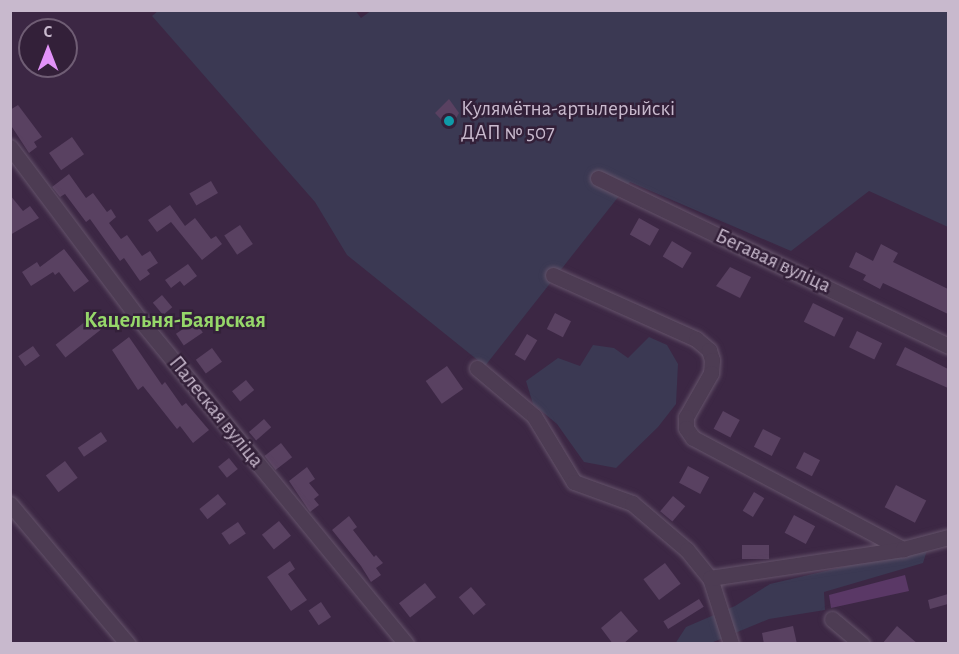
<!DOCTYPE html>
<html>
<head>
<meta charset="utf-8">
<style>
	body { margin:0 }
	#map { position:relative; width:959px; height:654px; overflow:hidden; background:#3c2744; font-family:"Alegreya Sans",sans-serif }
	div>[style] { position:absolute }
	.green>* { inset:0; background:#3b3953 }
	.water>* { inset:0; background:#5a3866 }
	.building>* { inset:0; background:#594161; transform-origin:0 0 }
	.roads { filter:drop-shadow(0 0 2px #65546b) drop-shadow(0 0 2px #65546b) }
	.minor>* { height:15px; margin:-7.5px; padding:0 7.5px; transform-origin:7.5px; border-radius:7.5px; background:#4d3c53 }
	.dots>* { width:16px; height:16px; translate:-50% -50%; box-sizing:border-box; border:3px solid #332039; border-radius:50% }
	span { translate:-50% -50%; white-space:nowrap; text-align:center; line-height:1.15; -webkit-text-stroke:5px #332039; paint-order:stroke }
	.poi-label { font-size:21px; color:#c8b9cd }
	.left { translate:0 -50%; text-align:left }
	.street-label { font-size:21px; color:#c8b9cd }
	.neighbourhood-label { font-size:22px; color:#96d76a; font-weight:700 }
	.frame { position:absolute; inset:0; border:12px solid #c8b9cd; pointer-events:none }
	.north { position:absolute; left:18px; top:18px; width:60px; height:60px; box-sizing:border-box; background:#332039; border:2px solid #6f5d74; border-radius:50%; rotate:0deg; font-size:16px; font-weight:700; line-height:24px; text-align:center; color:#c8b9cd }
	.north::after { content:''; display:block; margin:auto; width:21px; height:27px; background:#e292f9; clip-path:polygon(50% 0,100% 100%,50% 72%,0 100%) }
</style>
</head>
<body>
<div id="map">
	<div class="green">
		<div style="clip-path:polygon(159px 10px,355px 10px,361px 18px,372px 10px,948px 11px,948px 227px,869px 191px,791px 251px,630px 182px,485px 366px,347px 255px,315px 202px,152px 16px)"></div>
		<div style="clip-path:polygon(649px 337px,667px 345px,678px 364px,676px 404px,658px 427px,616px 468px,584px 462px,557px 424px,533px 404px,526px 381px,558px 358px,580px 366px,593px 345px,614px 348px,628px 358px)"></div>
		<div style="clip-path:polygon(928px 547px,923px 563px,824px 592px,825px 610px,769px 619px,711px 643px,675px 644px,686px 627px,735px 606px,770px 584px)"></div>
	</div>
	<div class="water">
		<div style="clip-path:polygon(905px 575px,909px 591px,831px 608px,829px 595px)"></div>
	</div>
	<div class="building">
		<div style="clip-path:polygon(449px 99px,459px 113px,450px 129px,435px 113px)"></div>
		<div style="clip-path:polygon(18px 105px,42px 137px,34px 142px,37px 147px,29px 153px,10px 124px,10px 110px)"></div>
		<div style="left:72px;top:137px;width:21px;height:28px;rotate:55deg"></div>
		<div style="clip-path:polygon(69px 174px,86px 198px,93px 193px,107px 212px,111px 209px,116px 217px,109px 223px,121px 239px,127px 235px,142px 256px,150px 251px,158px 263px,147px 270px,150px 274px,140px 281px,124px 258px,120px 261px,90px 219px,86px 222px,65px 194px,60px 197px,52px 187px)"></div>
		<div style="left:211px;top:181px;width:14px;height:25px;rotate:60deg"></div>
		<div style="clip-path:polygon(10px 195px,23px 211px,30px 206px,39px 218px,10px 235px)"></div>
		<div style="clip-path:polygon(170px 205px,185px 226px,195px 218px,211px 239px,216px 236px,222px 244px,202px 260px,171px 222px,157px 232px,148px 220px)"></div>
		<div style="left:639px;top:218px;width:23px;height:19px;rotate:29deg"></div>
		<div style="left:240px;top:225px;width:23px;height:19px;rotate:56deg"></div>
		<div style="left:672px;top:241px;width:23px;height:18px;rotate:31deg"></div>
		<div style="clip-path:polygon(881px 244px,898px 253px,893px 262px,948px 289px,948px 314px,883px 283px,880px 289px,863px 280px,866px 275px,849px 267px,856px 252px,873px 261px)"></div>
		<div style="clip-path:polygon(64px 249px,89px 281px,74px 292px,59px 272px,55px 275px,53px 272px,31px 286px,22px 272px,37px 262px,40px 267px)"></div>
		<div style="clip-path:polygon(188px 264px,197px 276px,184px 286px,180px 281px,171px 288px,165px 280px)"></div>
		<div style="clip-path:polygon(730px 267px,751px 277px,740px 298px,716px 286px)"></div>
		<div style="left:162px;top:295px;width:16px;height:12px;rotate:50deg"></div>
		<div style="left:813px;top:303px;width:34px;height:21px;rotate:26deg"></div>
		<div style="left:555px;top:313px;width:18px;height:18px;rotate:27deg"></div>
		<div style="left:95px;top:314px;width:16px;height:50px;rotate:52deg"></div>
		<div style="left:195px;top:321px;width:14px;height:23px;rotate:56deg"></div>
		<div style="left:857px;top:331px;width:28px;height:18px;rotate:26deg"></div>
		<div style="left:527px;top:334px;width:12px;height:24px;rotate:31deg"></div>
		<div style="clip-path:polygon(129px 337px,162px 385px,165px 382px,182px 406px,186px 403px,209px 430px,193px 443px,180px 426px,177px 429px,143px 386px,138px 390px,112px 350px)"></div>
		<div style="left:33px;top:346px;width:12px;height:18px;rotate:55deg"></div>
		<div style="clip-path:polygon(905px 347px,948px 369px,948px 388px,896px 365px)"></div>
		<div style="left:212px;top:348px;width:17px;height:20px;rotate:54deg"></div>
		<div style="left:447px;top:366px;width:28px;height:26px;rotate:55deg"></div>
		<div style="left:246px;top:380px;width:13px;height:18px;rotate:51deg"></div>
		<div style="left:723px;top:411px;width:19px;height:20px;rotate:28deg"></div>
		<div style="left:264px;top:419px;width:11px;height:20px;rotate:49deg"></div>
		<div style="left:763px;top:429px;width:20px;height:20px;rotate:27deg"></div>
		<div style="left:101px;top:432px;width:11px;height:28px;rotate:56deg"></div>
		<div style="left:281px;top:443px;width:18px;height:21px;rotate:52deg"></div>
		<div style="left:804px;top:452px;width:18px;height:18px;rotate:27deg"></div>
		<div style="left:229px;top:458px;width:14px;height:14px;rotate:51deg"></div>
		<div style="left:65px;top:461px;width:21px;height:24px;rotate:53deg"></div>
		<div style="left:688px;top:466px;width:24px;height:19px;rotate:28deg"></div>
		<div style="clip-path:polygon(307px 467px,315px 479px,309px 483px,319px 495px,314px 499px,319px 505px,310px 512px,289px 481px)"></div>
		<div style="left:896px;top:485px;width:34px;height:25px;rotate:27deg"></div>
		<div style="left:754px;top:492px;width:12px;height:22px;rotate:31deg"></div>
		<div style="left:218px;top:494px;width:13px;height:24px;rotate:51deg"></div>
		<div style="left:673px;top:496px;width:16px;height:20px;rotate:40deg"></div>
		<div style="left:794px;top:515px;width:24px;height:20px;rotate:28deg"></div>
		<div style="clip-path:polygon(349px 516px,357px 527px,353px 530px,374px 557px,376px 555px,383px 563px,376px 568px,381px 575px,371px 582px,361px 566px,332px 530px)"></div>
		<div style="left:279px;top:521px;width:19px;height:22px;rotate:51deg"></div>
		<div style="left:238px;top:522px;width:14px;height:20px;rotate:56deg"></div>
		<div style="left:769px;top:545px;width:14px;height:27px;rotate:90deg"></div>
		<div style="clip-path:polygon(290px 561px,295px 569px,288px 574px,307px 600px,291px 611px,267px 577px)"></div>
		<div style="left:665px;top:563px;width:26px;height:27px;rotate:53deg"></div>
		<div style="left:425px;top:583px;width:18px;height:33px;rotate:52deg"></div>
		<div style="left:471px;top:587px;width:23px;height:16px;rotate:50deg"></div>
		<div style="clip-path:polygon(948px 594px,948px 604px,930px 609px,928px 600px)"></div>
		<div style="left:699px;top:599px;width:9px;height:42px;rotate:58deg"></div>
		<div style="left:321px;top:602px;width:18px;height:15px;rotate:56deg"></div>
		<div style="clip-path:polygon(621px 611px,638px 631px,623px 644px,613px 644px,601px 628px)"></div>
		<div style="clip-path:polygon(793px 626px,797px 644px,764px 644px,762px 633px)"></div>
		<div style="clip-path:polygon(897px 626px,918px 644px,882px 644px)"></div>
	</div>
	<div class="roads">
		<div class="minor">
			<div style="left:10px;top:147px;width:216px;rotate:53.1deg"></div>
			<div style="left:140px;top:320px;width:419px;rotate:50.6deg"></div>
			<div style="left:598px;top:178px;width:388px;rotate:25.6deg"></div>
			<div style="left:553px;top:275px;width:157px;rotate:24.1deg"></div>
			<div style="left:696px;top:339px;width:17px;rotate:40deg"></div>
			<div style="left:709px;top:350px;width:10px;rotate:73deg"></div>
			<div style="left:712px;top:360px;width:13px;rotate:94deg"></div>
			<div style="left:711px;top:373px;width:51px;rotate:119.6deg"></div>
			<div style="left:686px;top:417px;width:11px;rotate:90deg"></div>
			<div style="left:686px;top:428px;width:12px;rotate:55deg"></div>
			<div style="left:693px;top:438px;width:238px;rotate:27.9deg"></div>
			<div style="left:477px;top:368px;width:75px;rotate:40.1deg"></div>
			<div style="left:534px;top:416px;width:77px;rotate:58.8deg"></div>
			<div style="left:574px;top:482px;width:62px;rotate:19.9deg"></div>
			<div style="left:632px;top:503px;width:72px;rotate:40.5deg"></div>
			<div style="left:687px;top:550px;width:36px;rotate:51deg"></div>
			<div style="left:710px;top:578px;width:69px;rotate:72.3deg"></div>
			<div style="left:10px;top:504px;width:183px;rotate:49.9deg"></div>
			<div style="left:710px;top:578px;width:195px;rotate:-8.5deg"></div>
			<div style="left:903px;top:549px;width:47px;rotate:-14.9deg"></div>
			<div style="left:832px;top:619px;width:39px;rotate:40deg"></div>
		</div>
	</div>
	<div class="dots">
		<div style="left:449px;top:121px;background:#0f9aa8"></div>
	</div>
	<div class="poi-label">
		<span class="left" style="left:461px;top:121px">Кулямётна-артылерыйскі<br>ДАП № 507</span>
	</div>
	<div class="street-label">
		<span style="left:773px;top:261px;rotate:25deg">Бегавая вуліца</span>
		<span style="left:216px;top:412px;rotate:51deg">Палеская вуліца</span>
	</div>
	<div class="neighbourhood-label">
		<span style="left:175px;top:321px">Кацельня-Баярская</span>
	</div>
	<div class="frame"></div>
	<div class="north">С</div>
</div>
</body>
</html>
